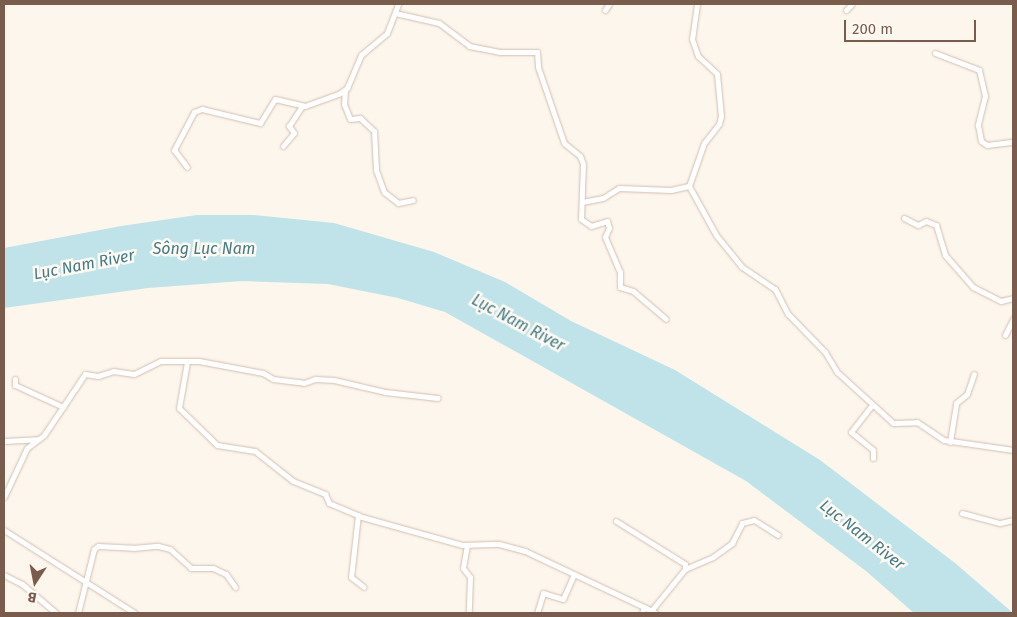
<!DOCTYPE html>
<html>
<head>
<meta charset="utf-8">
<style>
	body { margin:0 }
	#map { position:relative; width:1017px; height:617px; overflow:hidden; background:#fdf6ec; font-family:"Fira Sans",sans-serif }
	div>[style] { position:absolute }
	.water>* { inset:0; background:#bfe3e8 }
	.roads { filter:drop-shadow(0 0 1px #d1beb0) drop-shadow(0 0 1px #d1beb0) }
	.street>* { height:5px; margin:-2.5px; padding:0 2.5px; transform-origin:2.5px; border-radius:2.5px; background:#fff }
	span { translate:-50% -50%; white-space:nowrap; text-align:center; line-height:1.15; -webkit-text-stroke:5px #fffaf3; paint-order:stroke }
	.water-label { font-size:16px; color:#437c86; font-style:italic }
	.frame { position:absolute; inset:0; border:5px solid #7a5c4d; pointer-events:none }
	.north { position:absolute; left:10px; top:557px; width:50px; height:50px; -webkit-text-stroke:4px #fffaf3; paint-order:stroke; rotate:191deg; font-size:14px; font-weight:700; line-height:20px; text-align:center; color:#7a5c4d }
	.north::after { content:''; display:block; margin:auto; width:18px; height:22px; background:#7a5c4d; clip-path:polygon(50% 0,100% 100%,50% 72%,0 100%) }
	.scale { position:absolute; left:844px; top:20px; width:132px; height:22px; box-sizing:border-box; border:2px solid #7a5c4d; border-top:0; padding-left:6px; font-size:15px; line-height:18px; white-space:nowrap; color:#7a5c4d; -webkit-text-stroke:4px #fffaf3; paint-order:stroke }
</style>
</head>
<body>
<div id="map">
	<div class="water">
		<div style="clip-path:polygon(197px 215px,253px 215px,334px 223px,434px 252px,505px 282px,571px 321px,675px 370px,820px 460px,955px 563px,1013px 613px,914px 613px,866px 571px,746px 481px,445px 312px,398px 298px,328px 284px,242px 281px,148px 288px,4px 308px,4px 248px,121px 226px)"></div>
	</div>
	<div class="roads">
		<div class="street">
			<div style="left:697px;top:4px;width:35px;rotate:98deg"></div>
			<div style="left:692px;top:39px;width:18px;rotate:71deg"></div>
			<div style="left:698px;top:56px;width:26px;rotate:43deg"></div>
			<div style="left:717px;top:74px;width:42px;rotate:84.6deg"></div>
			<div style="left:721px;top:116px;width:8px;rotate:104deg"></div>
			<div style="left:719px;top:124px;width:24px;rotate:128deg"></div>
			<div style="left:704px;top:143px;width:46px;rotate:109.2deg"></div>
			<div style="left:689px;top:186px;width:56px;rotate:61.1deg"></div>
			<div style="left:716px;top:235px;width:41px;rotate:50.9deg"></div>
			<div style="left:742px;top:267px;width:40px;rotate:34deg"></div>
			<div style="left:775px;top:289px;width:28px;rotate:63deg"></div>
			<div style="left:788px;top:314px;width:53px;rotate:45.8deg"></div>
			<div style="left:825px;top:352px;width:23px;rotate:59deg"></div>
			<div style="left:837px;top:372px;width:76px;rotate:42.3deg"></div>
			<div style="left:893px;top:423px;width:24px;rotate:-2deg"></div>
			<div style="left:917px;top:422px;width:32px;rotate:34deg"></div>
			<div style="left:944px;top:440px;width:70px;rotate:8.2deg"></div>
			<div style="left:605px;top:10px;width:7px;rotate:-56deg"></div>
			<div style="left:846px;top:10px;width:8px;rotate:-45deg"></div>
			<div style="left:395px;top:13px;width:45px;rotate:12.8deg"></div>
			<div style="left:439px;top:23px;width:38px;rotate:37deg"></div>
			<div style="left:469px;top:46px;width:31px;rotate:11deg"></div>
			<div style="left:499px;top:52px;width:38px"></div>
			<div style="left:537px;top:52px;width:15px;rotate:86deg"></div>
			<div style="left:538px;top:67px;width:80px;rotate:71.1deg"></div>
			<div style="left:564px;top:143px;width:21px;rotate:39deg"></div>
			<div style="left:580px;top:156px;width:9px;rotate:69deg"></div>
			<div style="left:583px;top:164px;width:55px;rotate:92.1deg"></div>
			<div style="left:581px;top:219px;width:12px;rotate:35deg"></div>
			<div style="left:591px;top:226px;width:17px;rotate:-17deg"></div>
			<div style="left:607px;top:221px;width:7px;rotate:74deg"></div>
			<div style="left:609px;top:228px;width:10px;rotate:114deg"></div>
			<div style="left:605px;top:237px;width:38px;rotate:67deg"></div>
			<div style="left:620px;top:272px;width:15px;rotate:90deg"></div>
			<div style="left:620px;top:287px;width:14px;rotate:17deg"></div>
			<div style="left:633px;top:291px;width:43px;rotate:40.3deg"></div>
			<div style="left:935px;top:53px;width:47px;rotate:21.1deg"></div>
			<div style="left:979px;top:70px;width:27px;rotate:77deg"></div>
			<div style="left:985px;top:96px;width:30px;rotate:104deg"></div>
			<div style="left:978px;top:125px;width:16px;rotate:79deg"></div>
			<div style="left:981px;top:141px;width:7px;rotate:34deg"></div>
			<div style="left:987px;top:145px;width:26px;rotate:-7deg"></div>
			<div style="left:345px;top:90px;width:14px;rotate:94deg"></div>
			<div style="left:344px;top:104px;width:16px;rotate:68deg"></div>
			<div style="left:350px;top:119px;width:10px;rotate:-6deg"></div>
			<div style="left:360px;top:118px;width:19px;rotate:43deg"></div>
			<div style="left:374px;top:131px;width:39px;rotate:87deg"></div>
			<div style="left:376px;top:170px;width:23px;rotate:70deg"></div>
			<div style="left:384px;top:192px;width:18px;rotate:38deg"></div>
			<div style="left:398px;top:203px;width:15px;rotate:-11deg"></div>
			<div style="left:283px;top:146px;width:17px;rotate:-50deg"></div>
			<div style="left:294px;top:133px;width:9px;rotate:-126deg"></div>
			<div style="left:289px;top:126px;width:24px;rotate:-57deg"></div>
			<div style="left:187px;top:167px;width:21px;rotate:-127deg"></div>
			<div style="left:174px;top:150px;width:43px;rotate:-62.2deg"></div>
			<div style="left:194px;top:112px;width:9px;rotate:-21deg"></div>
			<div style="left:202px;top:109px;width:60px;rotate:13.6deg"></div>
			<div style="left:260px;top:123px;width:28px;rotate:-58deg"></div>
			<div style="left:275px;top:99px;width:31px;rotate:13deg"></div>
			<div style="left:305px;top:106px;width:37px;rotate:-20deg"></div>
			<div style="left:340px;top:93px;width:9px;rotate:-36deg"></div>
			<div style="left:347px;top:88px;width:36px;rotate:-67deg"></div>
			<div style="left:361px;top:55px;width:34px;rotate:-40deg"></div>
			<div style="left:387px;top:33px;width:31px;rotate:-69deg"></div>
			<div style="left:582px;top:202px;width:21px;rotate:-11deg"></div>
			<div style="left:603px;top:198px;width:19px;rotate:-32deg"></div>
			<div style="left:619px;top:188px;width:52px;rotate:2.2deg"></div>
			<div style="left:671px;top:190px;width:18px;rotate:-13deg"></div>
			<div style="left:904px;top:218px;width:16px;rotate:27deg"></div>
			<div style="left:918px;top:225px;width:9px;rotate:-27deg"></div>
			<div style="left:926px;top:221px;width:11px;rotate:22deg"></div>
			<div style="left:936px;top:225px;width:31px;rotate:73deg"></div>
			<div style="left:945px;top:255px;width:43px;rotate:48.8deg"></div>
			<div style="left:973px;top:287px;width:31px;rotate:27deg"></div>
			<div style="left:1001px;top:301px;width:12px;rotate:-14deg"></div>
			<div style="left:1005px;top:335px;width:18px;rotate:-63deg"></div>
			<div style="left:187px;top:362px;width:47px;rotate:99.9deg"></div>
			<div style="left:179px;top:408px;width:53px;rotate:44.2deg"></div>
			<div style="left:217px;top:445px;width:38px;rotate:9deg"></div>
			<div style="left:255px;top:451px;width:48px;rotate:38.3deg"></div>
			<div style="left:293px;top:481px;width:35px;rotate:22deg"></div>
			<div style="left:325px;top:494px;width:10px;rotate:66deg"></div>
			<div style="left:329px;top:503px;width:36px;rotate:23deg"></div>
			<div style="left:362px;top:517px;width:104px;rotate:15.6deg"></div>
			<div style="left:462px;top:545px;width:37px;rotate:-2deg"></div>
			<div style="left:499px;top:544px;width:27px;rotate:15deg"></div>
			<div style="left:525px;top:551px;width:132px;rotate:25.2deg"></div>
			<div style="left:15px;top:379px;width:6px;rotate:90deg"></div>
			<div style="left:15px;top:385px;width:53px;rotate:24.6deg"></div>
			<div style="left:872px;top:405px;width:34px;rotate:128deg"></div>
			<div style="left:851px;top:432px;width:28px;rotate:39deg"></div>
			<div style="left:873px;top:450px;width:8px;rotate:90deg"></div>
			<div style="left:4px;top:441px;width:34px;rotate:-3deg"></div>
			<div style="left:950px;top:442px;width:39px;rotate:-81deg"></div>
			<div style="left:956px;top:403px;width:14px;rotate:-39deg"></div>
			<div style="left:967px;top:394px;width:21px;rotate:-71deg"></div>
			<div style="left:4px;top:497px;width:54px;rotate:-64.9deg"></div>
			<div style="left:27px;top:448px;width:21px;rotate:-37deg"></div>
			<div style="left:44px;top:435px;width:73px;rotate:-56.1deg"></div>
			<div style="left:85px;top:374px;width:13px;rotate:9deg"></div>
			<div style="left:98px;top:376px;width:16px;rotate:-18deg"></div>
			<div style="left:113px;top:371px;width:21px;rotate:8deg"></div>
			<div style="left:134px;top:374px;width:30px;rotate:-26deg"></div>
			<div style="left:161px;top:361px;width:38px"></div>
			<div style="left:199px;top:361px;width:65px;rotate:10.6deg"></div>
			<div style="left:263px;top:373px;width:12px;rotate:31deg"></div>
			<div style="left:273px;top:379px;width:31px;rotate:7deg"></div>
			<div style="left:304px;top:383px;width:12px;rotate:-20deg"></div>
			<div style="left:315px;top:379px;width:19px;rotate:3deg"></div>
			<div style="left:334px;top:380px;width:52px;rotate:13.2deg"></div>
			<div style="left:385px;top:392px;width:53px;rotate:6.5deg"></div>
			<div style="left:962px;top:513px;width:39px;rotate:15deg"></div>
			<div style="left:1000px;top:523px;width:13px;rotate:-13deg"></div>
			<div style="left:358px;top:515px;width:62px;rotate:96.4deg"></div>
			<div style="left:351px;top:577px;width:16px;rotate:38deg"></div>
			<div style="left:616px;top:521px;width:81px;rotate:31.9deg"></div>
			<div style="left:685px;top:564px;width:5px;rotate:90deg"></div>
			<div style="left:4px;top:530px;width:155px;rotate:32.4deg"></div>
			<div style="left:467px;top:545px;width:23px;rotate:100deg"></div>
			<div style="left:463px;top:568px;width:11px;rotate:52deg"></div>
			<div style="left:470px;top:577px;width:36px;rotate:92deg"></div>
			<div style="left:4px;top:575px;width:20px;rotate:27deg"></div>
			<div style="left:22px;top:584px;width:45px;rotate:40.5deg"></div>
			<div style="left:651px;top:611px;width:54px;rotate:-51deg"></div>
			<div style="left:685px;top:569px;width:30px;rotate:-23deg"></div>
			<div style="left:713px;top:557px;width:24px;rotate:-36deg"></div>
			<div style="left:732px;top:543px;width:22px;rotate:-63deg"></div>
			<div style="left:742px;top:523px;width:12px;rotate:-14deg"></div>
			<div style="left:754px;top:520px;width:28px;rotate:32deg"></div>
			<div style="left:78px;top:613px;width:66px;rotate:-76deg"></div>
			<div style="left:94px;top:549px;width:5px;rotate:-37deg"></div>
			<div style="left:98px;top:546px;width:35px;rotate:3deg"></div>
			<div style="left:133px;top:548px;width:25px;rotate:-5deg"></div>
			<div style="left:158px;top:546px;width:12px;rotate:14deg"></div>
			<div style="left:170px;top:549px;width:28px;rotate:42deg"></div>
			<div style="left:191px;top:568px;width:22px"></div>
			<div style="left:213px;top:568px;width:14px;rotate:25deg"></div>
			<div style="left:226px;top:574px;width:16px;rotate:55deg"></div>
			<div style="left:537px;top:613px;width:21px;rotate:-73deg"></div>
			<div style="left:543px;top:593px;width:21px;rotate:17deg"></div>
			<div style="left:563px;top:599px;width:27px;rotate:-66deg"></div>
			<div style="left:642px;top:613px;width:6px;rotate:-72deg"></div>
			<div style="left:644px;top:607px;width:13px;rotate:27deg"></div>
		</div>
	</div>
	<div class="water-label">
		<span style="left:204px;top:249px">Sông Lục Nam</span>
		<span style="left:84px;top:265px;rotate:-11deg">Lục Nam River</span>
		<span style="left:518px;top:323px;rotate:28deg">Lục Nam River</span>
		<span style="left:862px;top:535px;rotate:38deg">Lục Nam River</span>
	</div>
	<div class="frame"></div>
	<div class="north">B</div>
	<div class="scale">200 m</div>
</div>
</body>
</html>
